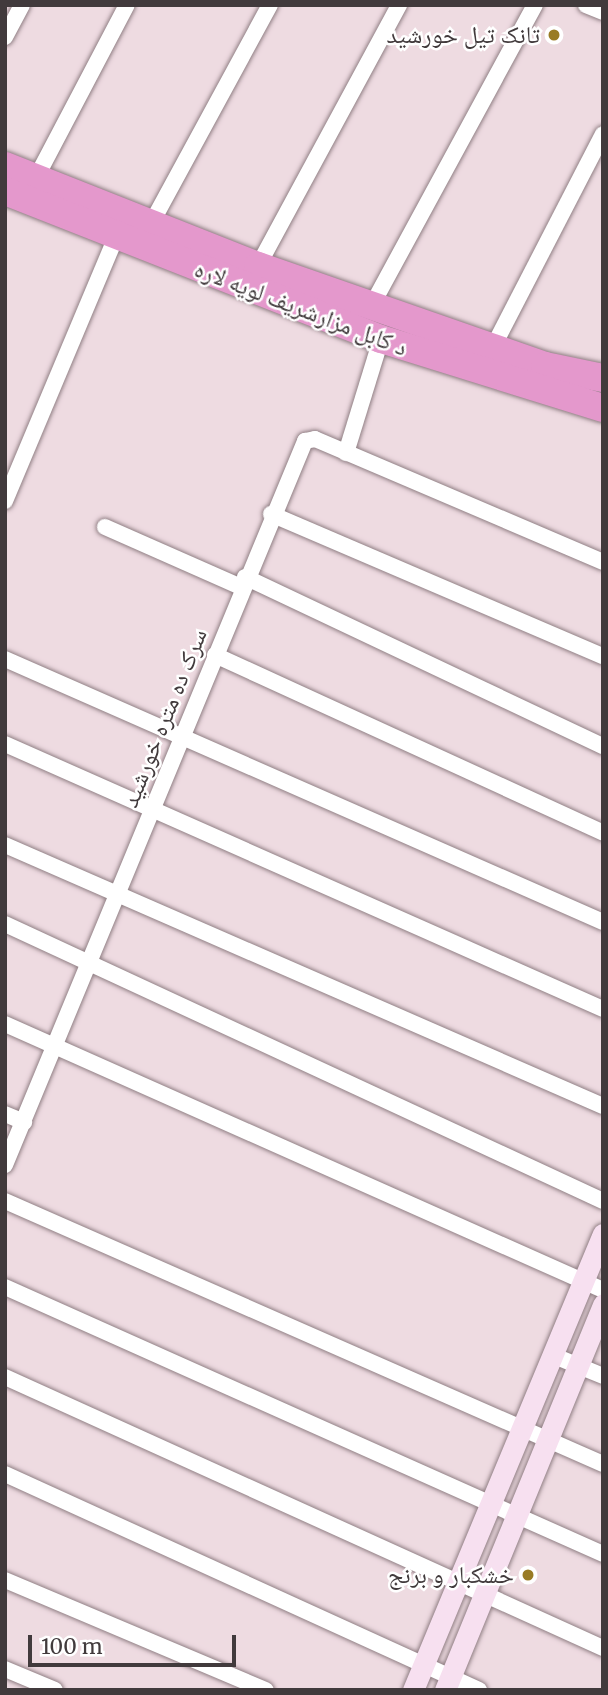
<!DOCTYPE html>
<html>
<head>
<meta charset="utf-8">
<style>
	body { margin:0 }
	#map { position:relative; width:608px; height:1695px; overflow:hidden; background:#eedbe1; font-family:Merriweather,"Noto Naskh Arabic",serif }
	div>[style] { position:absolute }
	.roads { filter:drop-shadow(0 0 2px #907f84) drop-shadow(0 0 2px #907f84) }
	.street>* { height:16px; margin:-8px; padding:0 8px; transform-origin:8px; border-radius:8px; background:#fff }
	.secondary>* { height:21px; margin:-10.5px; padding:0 10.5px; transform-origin:10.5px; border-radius:10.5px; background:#f7e0f0 }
	.highway>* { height:28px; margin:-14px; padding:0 14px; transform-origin:14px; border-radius:14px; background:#e498cc }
	.dots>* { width:19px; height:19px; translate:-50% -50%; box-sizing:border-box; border:4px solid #fff; border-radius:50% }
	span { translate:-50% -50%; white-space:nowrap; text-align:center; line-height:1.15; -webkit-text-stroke:5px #fff; paint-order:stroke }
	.poi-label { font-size:24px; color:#413a3c }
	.right { translate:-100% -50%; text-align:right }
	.street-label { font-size:24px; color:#413a3c }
	.frame { position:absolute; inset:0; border:7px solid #413a3c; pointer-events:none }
	.scale { position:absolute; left:28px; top:1635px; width:208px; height:32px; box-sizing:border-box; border:4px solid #413a3c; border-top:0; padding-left:9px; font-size:21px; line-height:24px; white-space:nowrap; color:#413a3c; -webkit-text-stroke:5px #fff; paint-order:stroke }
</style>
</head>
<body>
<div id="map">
	<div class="roads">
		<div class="street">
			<div style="left:586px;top:5px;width:18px;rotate:22deg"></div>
			<div style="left:5px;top:37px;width:36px;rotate:-62deg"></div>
			<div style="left:36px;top:178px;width:195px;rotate:-62.3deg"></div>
			<div style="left:151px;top:224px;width:249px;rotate:-61.5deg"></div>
			<div style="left:258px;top:266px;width:297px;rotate:-61.6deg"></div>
			<div style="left:372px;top:305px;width:341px;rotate:-61.5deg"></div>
			<div style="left:490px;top:353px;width:246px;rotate:-62.7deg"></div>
			<div style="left:346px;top:453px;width:119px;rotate:-72.9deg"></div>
			<div style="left:5px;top:501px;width:286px;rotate:-67.2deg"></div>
			<div style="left:271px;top:514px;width:361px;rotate:23.2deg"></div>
			<div style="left:105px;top:527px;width:149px;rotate:23.8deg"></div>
			<div style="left:245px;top:577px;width:396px;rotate:25.3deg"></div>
			<div style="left:215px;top:655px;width:427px;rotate:24.6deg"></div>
			<div style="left:5px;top:659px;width:653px;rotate:23.74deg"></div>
			<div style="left:5px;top:744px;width:654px;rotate:23.9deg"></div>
			<div style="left:5px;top:845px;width:652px;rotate:23.58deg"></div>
			<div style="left:5px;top:924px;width:659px;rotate:24.85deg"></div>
			<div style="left:5px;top:1024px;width:654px;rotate:23.98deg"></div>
			<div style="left:5px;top:1114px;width:21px;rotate:23deg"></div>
			<div style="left:5px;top:1165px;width:784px;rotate:-67.49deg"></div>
			<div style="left:305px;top:441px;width:10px;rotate:-11deg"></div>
			<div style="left:315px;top:439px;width:313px;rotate:23.1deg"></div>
			<div style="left:5px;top:1201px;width:653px;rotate:23.74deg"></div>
			<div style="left:5px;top:1287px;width:655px;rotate:24.06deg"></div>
			<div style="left:552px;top:1355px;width:55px;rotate:22.4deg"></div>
			<div style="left:5px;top:1377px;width:657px;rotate:24.38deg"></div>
			<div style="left:5px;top:1474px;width:521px;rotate:24.5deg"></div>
			<div style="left:5px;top:1580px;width:283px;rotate:22.9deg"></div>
			<div style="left:5px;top:1669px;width:54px;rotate:22.8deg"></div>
		</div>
		<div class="secondary">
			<div style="left:413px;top:1690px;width:494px;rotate:-67.4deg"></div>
			<div style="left:445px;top:1690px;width:417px;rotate:-67.7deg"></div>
		</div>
		<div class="highway">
			<div style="left:5px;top:166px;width:272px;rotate:21.6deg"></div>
			<div style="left:258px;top:266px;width:304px;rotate:19.2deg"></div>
			<div style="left:545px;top:366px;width:59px;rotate:11.7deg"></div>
			<div style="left:5px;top:191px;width:404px;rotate:21.5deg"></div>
			<div style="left:381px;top:339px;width:232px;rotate:17.3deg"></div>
		</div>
	</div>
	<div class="dots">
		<div style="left:554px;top:35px;background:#997b24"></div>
		<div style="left:528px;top:1575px;background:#997b24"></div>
	</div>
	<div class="poi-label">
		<span class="right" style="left:540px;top:35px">تانک تیل خورشید</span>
		<span class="right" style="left:514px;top:1575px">خشکبار و برنج</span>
	</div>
	<div class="street-label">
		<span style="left:301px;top:308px;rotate:21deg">د کابل مزارشریف لویه لاره</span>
		<span style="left:164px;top:718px;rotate:-68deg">سرک ده متره خورشید</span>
	</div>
	<div class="frame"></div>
	<div class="scale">100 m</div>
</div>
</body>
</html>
